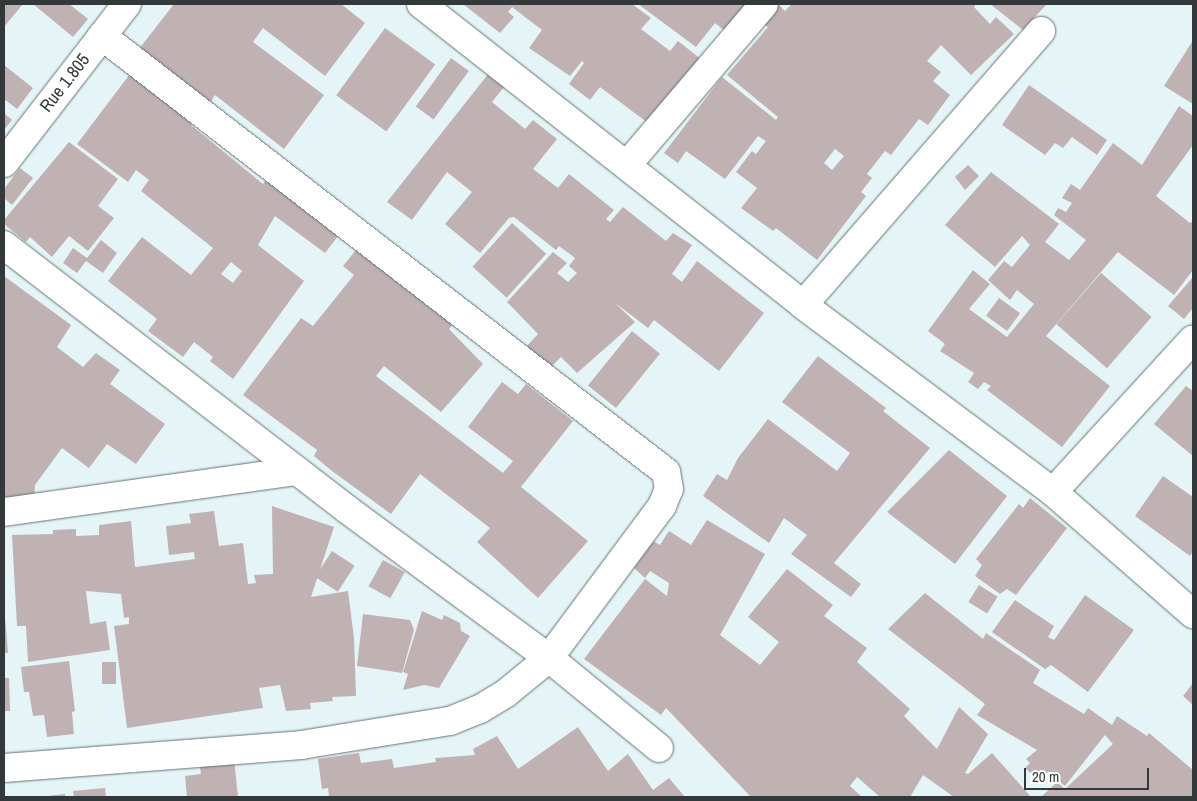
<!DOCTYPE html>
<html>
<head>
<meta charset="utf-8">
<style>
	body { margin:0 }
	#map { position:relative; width:1197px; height:801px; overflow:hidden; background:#e5f5f7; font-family:"Archivo Narrow",sans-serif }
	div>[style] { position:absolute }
	.building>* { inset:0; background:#c0b1b3; transform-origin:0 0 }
	.roads { filter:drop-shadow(0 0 1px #647375) drop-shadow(0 0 1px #647375) }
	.minor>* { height:28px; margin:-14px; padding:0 14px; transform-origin:14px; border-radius:14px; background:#fff }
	span { translate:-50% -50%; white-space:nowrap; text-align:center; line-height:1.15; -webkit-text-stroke:5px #fff; paint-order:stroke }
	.street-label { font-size:18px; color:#33393a }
	.frame { position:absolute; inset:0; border:5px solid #33393a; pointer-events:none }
	.scale { position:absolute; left:1024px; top:768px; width:125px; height:22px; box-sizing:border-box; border:2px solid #33393a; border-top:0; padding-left:6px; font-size:15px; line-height:18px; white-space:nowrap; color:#33393a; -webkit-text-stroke:4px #fff; paint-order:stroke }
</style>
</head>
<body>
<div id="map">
	<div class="building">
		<div style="clip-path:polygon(4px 4px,23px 4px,4px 27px)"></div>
		<div style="clip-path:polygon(33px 4px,69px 4px,88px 19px,73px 37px)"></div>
		<div style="clip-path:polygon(174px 4px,341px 4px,365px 23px,325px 76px,263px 28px,253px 42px,324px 95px,284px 149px,215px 95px,210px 103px,139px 49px)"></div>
		<div style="clip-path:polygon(463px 4px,632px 4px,651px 18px,641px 29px,670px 51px,678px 41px,702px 60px,652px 126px,600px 87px,590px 100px,569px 84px,584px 63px,582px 61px,570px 76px,529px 48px,542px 30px,512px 7px,508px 12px,514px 17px,500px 33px)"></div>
		<div style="clip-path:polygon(638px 4px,747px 4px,725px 31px,715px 23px,696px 47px)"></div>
		<div style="clip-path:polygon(evenodd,792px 4px,976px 4px,974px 7px,990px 24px,996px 17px,1014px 34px,971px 75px,941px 45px,927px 61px,941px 72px,933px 81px,950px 95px,928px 125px,919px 119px,891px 155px,885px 151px,867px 174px,872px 178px,861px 192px,866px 196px,817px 260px,776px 228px,773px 231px,741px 208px,757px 188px,736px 172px,752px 151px,756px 154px,766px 141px,758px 136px,725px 179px,686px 151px,678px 163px,664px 153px,722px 77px,776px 120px,778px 117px,727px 75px,768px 27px,764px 24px,779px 5px,785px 11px,792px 4px,835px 149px,844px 156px,832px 170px,824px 163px,835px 149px)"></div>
		<div style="clip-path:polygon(990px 4px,1047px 4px,1023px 30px)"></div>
		<div style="left:385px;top:28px;width:62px;height:83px;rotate:36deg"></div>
		<div style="clip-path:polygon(1192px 42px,1193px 42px,1193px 104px,1164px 86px)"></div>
		<div style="left:451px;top:58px;width:22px;height:60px;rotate:36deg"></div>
		<div style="clip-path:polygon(4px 65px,33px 88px,17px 109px,4px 99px)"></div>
		<div style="clip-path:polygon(489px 73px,504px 87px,492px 102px,525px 129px,533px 120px,557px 139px,533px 169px,558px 188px,569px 174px,614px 210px,606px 219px,610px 222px,623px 207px,666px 241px,673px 233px,692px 245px,672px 274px,682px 282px,697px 261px,764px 313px,719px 371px,654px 320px,648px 328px,614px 302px,635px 322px,577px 373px,561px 357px,551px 367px,526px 347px,538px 334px,507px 302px,553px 252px,567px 263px,557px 273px,568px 282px,577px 273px,569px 266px,575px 258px,559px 246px,556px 250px,514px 217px,509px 218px,480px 253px,445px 224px,472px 192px,447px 172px,412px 220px,387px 202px)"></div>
		<div style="clip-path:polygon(evenodd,130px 74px,194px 122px,191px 125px,263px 184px,269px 176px,342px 231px,325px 253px,275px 216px,258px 245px,304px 281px,233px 379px,210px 361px,213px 357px,194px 342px,183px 357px,148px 331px,157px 319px,108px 281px,142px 237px,191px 275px,213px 248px,141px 191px,149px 180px,140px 173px,136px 170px,128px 182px,77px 144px,130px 74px,231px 262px,242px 271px,233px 283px,221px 274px,231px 262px)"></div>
		<div style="clip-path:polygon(1029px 85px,1107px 140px,1097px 155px,1072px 137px,1063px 148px,1055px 143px,1045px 155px,1002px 125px)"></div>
		<div style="clip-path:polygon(1179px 106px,1193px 116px,1193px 145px,1156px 196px,1190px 223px,1193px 221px,1193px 270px,1174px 295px,1118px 252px,1046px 336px,1110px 386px,1062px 447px,987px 390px,991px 386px,984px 382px,978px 389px,968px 382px,974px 373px,940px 351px,945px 344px,928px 331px,973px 270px,990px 284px,969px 309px,1007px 337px,1034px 304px,1017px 290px,1010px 300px,988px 280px,1004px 261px,1012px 267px,1030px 245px,1022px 236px,995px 267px,945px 225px,991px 172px,1059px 224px,1045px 242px,1069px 260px,1086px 240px,1054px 215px,1058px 208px,1066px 212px,1072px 203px,1062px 198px,1071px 184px,1080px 190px,1113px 143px,1142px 165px)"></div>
		<div style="clip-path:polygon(4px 113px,12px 120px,4px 130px)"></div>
		<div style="clip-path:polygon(69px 142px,118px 179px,98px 206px,114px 218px,88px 251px,69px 236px,52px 257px,30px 237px,26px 242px,4px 224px,4px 220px)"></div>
		<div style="clip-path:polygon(968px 165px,979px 176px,965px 190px,955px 177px)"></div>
		<div style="clip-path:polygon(20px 168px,33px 178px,12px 205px,4px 198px,4px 189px)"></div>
		<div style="left:512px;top:223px;width:46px;height:59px;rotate:42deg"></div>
		<div style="clip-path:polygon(101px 240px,117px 253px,103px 273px,86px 261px,77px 273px,63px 263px,73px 248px,87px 258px)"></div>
		<div style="clip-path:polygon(360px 245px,453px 324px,449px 329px,483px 364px,441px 412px,384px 366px,376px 376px,503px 473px,513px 461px,468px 427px,502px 382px,518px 394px,526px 384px,573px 421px,521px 487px,588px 541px,538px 598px,477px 542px,490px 528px,420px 474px,391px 514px,332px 471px,314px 456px,317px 450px,243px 395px,301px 318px,313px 326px,354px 275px,343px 266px)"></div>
		<div style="left:1101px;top:273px;width:67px;height:68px;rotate:41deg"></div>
		<div style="clip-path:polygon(4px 276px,71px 325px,57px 347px,83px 367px,96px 353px,120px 370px,110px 384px,165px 424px,136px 464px,107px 444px,89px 468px,62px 448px,35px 485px,34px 501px,4px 503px)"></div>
		<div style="clip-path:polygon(1193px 277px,1193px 308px,1184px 319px,1168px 306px)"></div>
		<div style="left:999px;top:298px;width:26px;height:22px;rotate:36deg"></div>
		<div style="left:632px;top:331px;width:36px;height:70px;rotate:39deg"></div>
		<div style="clip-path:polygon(818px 356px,886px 408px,883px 411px,930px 448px,834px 563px,861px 584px,851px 597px,791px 554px,807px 535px,784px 518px,769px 543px,703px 496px,717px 474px,727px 480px,738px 458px,768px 419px,837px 471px,850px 453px,782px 402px)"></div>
		<div style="clip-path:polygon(1186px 386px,1193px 391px,1193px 456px,1154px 424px)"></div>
		<div style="clip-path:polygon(949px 450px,1007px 496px,955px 564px,887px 512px)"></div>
		<div style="clip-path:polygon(1163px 476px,1193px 497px,1193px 551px,1190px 556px,1135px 516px)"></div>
		<div style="clip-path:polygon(1030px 498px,1067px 528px,1016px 595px,1007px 589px,1000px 594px,975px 576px,982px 565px,976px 559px,1019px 504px,1023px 508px)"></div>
		<div style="clip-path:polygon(272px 506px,334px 527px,311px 597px,348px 591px,354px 638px,356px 696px,332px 697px,333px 701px,310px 703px,311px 709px,286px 711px,280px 685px,259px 688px,263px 708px,127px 728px,114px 626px,129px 624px,129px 617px,124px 618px,121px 594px,86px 591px,90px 624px,106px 621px,110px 650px,28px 662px,26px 626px,17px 626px,12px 535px,53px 534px,53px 530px,76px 529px,76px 536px,99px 535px,99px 525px,131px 521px,135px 567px,195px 559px,194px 552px,169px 555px,166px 526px,191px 523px,189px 514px,214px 511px,219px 546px,243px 543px,248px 584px,256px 583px,254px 575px,273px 574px)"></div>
		<div style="clip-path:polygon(707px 520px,765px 554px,720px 635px,760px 665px,779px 642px,748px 617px,787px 569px,833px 605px,824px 616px,867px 648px,857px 662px,910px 709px,904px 716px,937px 749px,959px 707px,988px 734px,965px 773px,968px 774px,992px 753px,1031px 797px,954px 797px,923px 775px,910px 797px,880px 797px,857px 777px,850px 786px,862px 797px,751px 797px,666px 708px,661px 715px,584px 659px,645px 579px,667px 596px,669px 583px,650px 571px,645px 578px,634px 568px,653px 541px,660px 545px,669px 531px,691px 545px)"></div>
		<div style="left:332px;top:551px;width:27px;height:31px;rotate:33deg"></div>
		<div style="left:383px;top:560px;width:25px;height:30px;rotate:29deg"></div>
		<div style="left:979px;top:585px;width:22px;height:20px;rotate:32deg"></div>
		<div style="clip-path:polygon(925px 593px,983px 639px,986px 633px,1040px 670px,1033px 683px,1084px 714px,1088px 708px,1112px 725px,1117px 716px,1147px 736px,1149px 733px,1193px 770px,1193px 797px,1041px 797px,1057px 782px,1065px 789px,1113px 744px,1105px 735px,1065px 786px,1048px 772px,1040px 781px,1025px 768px,1030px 763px,1026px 759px,1037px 750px,977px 715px,985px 704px,888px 629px)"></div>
		<div style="clip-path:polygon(1085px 595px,1134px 630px,1088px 692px,1051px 665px,1045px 669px,992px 632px,1015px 600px,1054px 626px,1048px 637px,1054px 640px)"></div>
		<div style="clip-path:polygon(422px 611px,442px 620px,444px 615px,460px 623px,461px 631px,470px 636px,439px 688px,424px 685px,403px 690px,408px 674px,403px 672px)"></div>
		<div style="clip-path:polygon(363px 614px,410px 620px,414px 630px,402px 673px,357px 666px)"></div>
		<div style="clip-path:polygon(4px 616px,5px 616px,8px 653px,4px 653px)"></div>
		<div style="clip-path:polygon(69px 661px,75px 711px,72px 712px,74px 734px,47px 737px,44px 715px,33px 716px,29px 692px,24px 692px,21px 667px)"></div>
		<div style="left:102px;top:662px;width:14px;height:22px"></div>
		<div style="clip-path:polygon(4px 678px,9px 678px,10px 711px,4px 711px)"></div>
		<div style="clip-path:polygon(1193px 683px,1193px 705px,1183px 696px)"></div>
		<div style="clip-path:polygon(578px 727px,608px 771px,628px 754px,653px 790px,669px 778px,685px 797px,329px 797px,328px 788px,322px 789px,318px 759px,359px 753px,361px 763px,392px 759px,394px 768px,436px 762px,435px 758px,475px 755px,473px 749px,497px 736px,518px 769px)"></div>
		<div style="clip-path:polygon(234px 758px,238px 797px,187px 797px,185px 776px,201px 774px,199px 761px)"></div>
		<div style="clip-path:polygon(105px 788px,106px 797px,74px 797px,73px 791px)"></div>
		<div style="clip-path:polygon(65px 794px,65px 797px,47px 797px,47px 796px)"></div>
	</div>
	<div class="roads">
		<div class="minor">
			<div style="left:421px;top:4px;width:486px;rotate:38.2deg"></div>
			<div style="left:803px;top:305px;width:312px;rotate:36.8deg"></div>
			<div style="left:1053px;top:492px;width:186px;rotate:41.1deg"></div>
			<div style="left:4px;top:163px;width:201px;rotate:-52.3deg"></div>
			<div style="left:627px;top:165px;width:211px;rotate:-49.6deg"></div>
			<div style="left:4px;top:245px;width:434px;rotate:37.6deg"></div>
			<div style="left:348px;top:510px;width:250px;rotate:36.4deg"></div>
			<div style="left:549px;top:658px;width:142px;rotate:39.3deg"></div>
			<div style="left:803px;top:305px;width:363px;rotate:-49deg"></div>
			<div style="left:1053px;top:492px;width:207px;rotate:-47.5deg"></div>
			<div style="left:4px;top:512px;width:296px;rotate:-8deg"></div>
			<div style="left:4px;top:768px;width:298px;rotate:-4.4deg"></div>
			<div style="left:301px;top:745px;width:151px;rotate:-9.2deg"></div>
			<div style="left:450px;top:721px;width:32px;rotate:-22deg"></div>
			<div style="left:480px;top:709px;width:29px;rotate:-31deg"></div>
			<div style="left:505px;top:694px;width:57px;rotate:-39.3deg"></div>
			<div style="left:549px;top:658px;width:189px;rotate:-53.4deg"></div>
			<div style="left:662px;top:506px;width:18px;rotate:-68deg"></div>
			<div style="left:669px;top:489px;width:17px;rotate:-100deg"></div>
			<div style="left:666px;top:472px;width:713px;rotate:-142.29deg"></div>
		</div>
	</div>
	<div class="street-label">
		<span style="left:65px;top:83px;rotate:-52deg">Rue 1.805</span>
	</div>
	<div class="frame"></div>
	<div class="scale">20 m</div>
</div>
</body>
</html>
